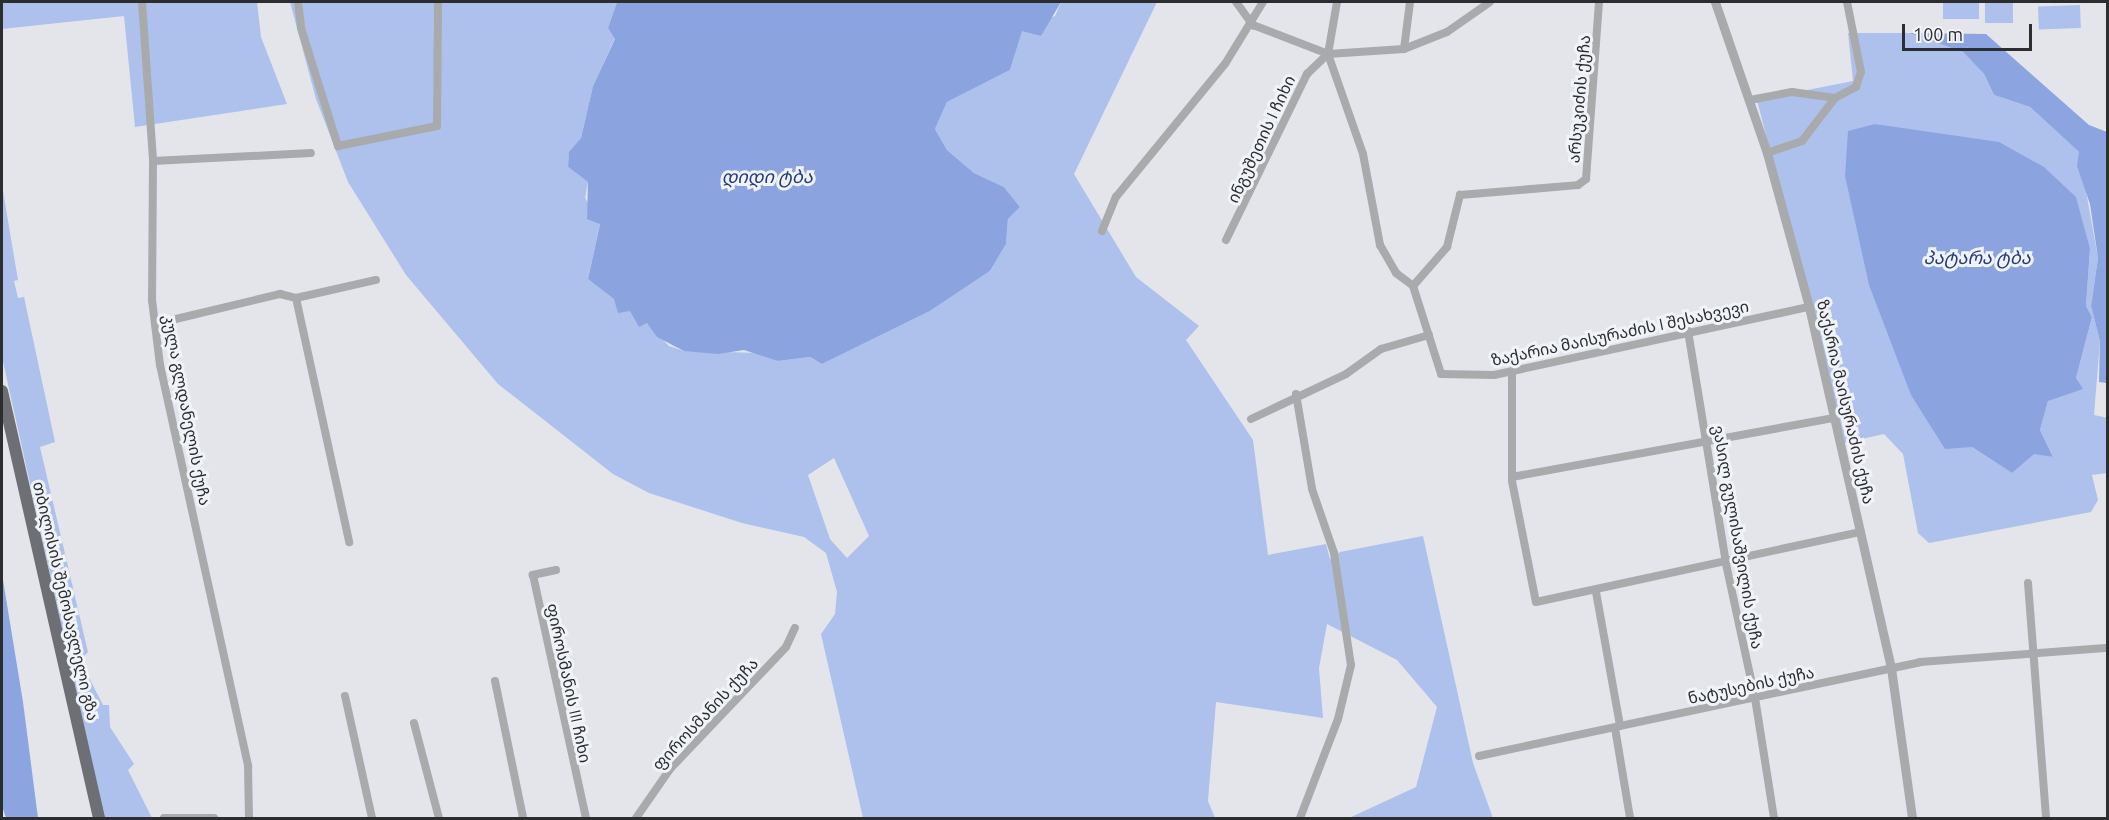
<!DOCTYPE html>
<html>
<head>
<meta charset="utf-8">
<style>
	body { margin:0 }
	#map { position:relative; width:2109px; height:820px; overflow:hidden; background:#e3e5eb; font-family:Ubuntu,"Noto Sans Georgian",sans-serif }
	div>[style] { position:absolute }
	.green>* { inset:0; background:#aec1ed; transform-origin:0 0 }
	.forest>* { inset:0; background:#8ca4e0 }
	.water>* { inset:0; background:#8ba4e0 }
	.minor>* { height:8px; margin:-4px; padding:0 4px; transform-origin:4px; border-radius:4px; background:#a9aaac }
	.tertiary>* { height:9px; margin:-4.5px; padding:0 4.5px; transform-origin:4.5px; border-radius:4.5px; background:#a9aaac }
	.trunk>* { height:12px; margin:-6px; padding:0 6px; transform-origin:6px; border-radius:6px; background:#6d6f74 }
	span { translate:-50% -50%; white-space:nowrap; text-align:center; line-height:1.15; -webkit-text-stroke:6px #f0f3f8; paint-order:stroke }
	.street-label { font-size:16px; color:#2c2d2f }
	.water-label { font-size:18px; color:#233980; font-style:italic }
	.frame { position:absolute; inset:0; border:3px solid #2c2d2f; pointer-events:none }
	.scale { position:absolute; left:1902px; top:24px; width:130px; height:27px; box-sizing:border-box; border:3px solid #2c2d2f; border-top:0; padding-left:8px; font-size:18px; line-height:21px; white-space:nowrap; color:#2c2d2f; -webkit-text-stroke:4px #f0f3f8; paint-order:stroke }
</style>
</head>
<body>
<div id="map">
	<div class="green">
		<div style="clip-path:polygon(2px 2px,257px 2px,261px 37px,287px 104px,135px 127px,124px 16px,2px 29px)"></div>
		<div style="clip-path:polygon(evenodd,290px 2px,617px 2px,608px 28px,615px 38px,593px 86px,581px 138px,569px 153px,568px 167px,588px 182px,585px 198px,600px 223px,588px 279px,647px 323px,669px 346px,684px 351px,761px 353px,778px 361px,810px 357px,822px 364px,930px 311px,990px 271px,1006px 244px,1008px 219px,1020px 207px,1004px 187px,974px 173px,947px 150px,935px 129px,947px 102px,1010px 70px,1022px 30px,1055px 16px,1061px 2px,1157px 2px,1074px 174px,1136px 277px,1199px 326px,1186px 340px,1253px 440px,1268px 555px,1326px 544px,1330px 559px,1340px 552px,1423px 536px,1473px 763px,1493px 818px,1349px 818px,1416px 787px,1437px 707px,1397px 660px,1327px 624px,1319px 668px,1323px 718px,1216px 702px,1208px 801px,1215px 818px,863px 818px,821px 634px,835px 614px,837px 592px,826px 553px,804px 537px,742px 523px,649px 493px,613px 474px,498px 384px,406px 275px,348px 182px,316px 99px,290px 2px,834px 458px,869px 536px,847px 558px,830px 539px,808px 475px,834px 458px)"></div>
		<div style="left:1943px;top:2px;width:36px;height:17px"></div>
		<div style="left:1985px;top:2px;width:28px;height:21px"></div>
		<div style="left:2080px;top:5px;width:23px;height:42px;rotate:88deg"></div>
		<div style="clip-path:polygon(evenodd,1848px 33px,1907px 33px,1963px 52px,1984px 74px,1994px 95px,2030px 107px,2079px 152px,2098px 258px,2091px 306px,2100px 341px,2094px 415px,2108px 418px,2107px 473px,2092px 475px,2098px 500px,2091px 512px,1929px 543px,1918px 533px,1903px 454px,1884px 434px,1844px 443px,1757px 100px,1853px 81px,1848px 33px,1875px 124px,1925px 134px,2090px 249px,2086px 306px,2092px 317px,2076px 378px,2048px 401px,2040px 430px,2053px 457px,2034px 453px,2012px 473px,1972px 447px,1875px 124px)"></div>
		<div style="clip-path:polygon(2px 185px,18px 280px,14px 281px,18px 298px,24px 297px,55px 442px,40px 447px,88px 652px,80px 660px,103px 705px,109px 705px,110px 727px,134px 764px,128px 770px,152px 818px,104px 818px,2px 357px)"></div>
	</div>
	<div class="forest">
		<div style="clip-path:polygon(1908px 33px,1986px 34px,2089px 125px,2107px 132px,2107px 383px,2099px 382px,2100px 341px,2091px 306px,2098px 258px,2090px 204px,2077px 166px,2079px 152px,2030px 107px,1994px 95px,1984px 74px,1963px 52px)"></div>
		<div style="clip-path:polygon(2px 574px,23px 702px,38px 818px,6px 818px,2px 806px)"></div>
	</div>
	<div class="water">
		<div style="clip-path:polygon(617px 2px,1061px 2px,1041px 36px,1022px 31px,1010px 70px,947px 102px,935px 129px,947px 150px,974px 173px,1004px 187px,1020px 207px,1008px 219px,1006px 244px,990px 271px,930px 311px,822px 364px,810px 357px,778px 361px,744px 350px,718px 354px,684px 351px,657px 337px,647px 323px,639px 327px,630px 311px,618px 313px,614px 299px,588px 279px,600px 224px,587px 219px,588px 182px,568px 167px,569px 152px,581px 138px,593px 86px,615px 39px,608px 28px)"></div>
		<div style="clip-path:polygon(1875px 124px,1999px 142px,2044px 167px,2076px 197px,2090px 249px,2086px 306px,2092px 317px,2076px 378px,2083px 389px,2048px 401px,2040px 430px,2053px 457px,2034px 454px,2012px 473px,1972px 447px,1945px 449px,1911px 395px,1869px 285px,1845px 176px,1848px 131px)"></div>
	</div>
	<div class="minor">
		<div style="left:142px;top:2px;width:159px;rotate:86deg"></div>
		<div style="left:153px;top:161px;width:139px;rotate:90.4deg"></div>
		<div style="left:152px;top:300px;width:65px;rotate:83deg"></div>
		<div style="left:160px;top:365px;width:411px;rotate:77.6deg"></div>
		<div style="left:248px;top:766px;width:52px;rotate:88.9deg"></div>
		<div style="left:298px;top:2px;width:26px;rotate:83deg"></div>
		<div style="left:301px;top:28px;width:124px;rotate:72.6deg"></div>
		<div style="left:338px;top:146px;width:101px;rotate:-11.4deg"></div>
		<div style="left:437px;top:126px;width:124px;rotate:-89.5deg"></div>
		<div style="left:1236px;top:2px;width:29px;rotate:54deg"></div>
		<div style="left:1253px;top:25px;width:80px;rotate:21.1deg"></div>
		<div style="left:1328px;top:54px;width:76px;rotate:-3.8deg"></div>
		<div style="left:1404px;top:49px;width:46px;rotate:-21.6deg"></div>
		<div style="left:1447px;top:32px;width:52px;rotate:-34.9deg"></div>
		<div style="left:1337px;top:2px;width:53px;rotate:99.8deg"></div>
		<div style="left:1328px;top:54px;width:106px;rotate:70.7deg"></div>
		<div style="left:1363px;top:154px;width:93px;rotate:79.4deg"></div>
		<div style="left:1380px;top:245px;width:32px;rotate:60deg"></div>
		<div style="left:1396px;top:273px;width:21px;rotate:37deg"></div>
		<div style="left:1413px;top:286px;width:92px;rotate:72.3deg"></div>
		<div style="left:1441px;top:374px;width:53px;rotate:1.1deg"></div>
		<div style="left:1494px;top:375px;width:322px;rotate:-12.2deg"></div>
		<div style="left:1404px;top:49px;width:47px;rotate:-82.7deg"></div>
		<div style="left:1750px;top:100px;width:43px;rotate:-10.8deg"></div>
		<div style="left:1792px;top:92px;width:43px;rotate:7.9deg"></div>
		<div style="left:1835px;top:98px;width:24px;rotate:-28deg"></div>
		<div style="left:1856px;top:87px;width:16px;rotate:-72deg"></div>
		<div style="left:1861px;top:72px;width:71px;rotate:-101.3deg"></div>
		<div style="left:1767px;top:153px;width:37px;rotate:-19deg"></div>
		<div style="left:1802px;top:141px;width:54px;rotate:-52.5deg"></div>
		<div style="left:153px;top:161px;width:158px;rotate:-2.9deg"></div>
		<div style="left:1102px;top:231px;width:37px;rotate:-68deg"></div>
		<div style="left:1116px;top:197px;width:172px;rotate:-50.7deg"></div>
		<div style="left:1225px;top:64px;width:73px;rotate:-58.5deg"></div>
		<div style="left:1226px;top:240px;width:185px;rotate:-64deg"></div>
		<div style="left:1307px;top:74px;width:29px;rotate:-44deg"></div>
		<div style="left:1413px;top:286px;width:52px;rotate:-48.9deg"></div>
		<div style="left:1447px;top:247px;width:54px;rotate:-76deg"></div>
		<div style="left:1460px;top:195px;width:118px;rotate:-4.8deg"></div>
		<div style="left:1578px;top:185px;width:10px;rotate:-37deg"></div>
		<div style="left:1586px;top:179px;width:177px;rotate:-85.8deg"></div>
		<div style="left:296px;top:298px;width:250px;rotate:77.7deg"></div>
		<div style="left:155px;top:324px;width:129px;rotate:-13.5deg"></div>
		<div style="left:280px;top:294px;width:16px;rotate:14deg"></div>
		<div style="left:296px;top:298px;width:82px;rotate:-12.7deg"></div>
		<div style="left:1688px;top:331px;width:236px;rotate:80.7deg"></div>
		<div style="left:1726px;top:564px;width:137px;rotate:77.8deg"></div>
		<div style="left:1755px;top:698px;width:121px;rotate:81deg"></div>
		<div style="left:1512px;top:371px;width:110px;rotate:90deg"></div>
		<div style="left:1512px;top:481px;width:123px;rotate:78.8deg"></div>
		<div style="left:1536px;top:602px;width:331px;rotate:-12.2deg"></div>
		<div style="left:1296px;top:394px;width:96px;rotate:80.4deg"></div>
		<div style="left:1312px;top:489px;width:68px;rotate:71deg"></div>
		<div style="left:1334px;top:553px;width:113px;rotate:81.4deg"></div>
		<div style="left:1351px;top:665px;width:56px;rotate:103.5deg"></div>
		<div style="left:1338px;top:719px;width:106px;rotate:111deg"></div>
		<div style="left:1251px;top:419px;width:105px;rotate:-25.3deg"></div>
		<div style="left:1346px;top:374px;width:43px;rotate:-35.5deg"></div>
		<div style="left:1381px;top:349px;width:50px;rotate:-16.3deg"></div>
		<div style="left:1512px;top:477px;width:326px;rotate:-10.4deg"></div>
		<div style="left:556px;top:570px;width:24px;rotate:168deg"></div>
		<div style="left:533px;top:575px;width:249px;rotate:77.7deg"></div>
		<div style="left:2028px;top:583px;width:236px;rotate:85.6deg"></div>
		<div style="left:1596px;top:592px;width:136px;rotate:79.8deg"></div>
		<div style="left:495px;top:681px;width:140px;rotate:78.4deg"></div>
		<div style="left:345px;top:696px;width:125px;rotate:77.5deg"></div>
		<div style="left:414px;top:723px;width:98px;rotate:75.3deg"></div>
		<div style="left:1615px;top:728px;width:91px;rotate:80.5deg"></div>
		<div style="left:1479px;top:756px;width:451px;rotate:-12deg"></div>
		<div style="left:1920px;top:662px;width:189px;rotate:-4.3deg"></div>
		<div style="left:164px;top:818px;width:50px"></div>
		<div style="left:636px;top:818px;width:60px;rotate:-55.2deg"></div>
		<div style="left:670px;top:769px;width:168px;rotate:-46.4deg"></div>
		<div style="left:786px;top:647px;width:21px;rotate:-65deg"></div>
	</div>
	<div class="tertiary">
		<div style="left:1715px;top:2px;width:160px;rotate:71deg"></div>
		<div style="left:1767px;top:153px;width:160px;rotate:74.7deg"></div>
		<div style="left:1809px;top:307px;width:370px;rotate:77.2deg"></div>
		<div style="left:1891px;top:668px;width:151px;rotate:82deg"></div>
	</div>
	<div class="trunk">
		<div style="left:2px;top:391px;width:438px;rotate:77.2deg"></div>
	</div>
	<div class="street-label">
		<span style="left:1579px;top:99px;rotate:-85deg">არსუკიძის ქუჩა</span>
		<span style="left:1261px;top:139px;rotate:-65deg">ინგუშეთის I ჩიხი</span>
		<span style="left:1620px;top:333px;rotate:-12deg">ზაქარია მაისურაძის I შესახვევი</span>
		<span style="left:1846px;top:402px;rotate:77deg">ზაქარია მაისურაძის ქუჩა</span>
		<span style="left:187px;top:410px;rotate:79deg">კულა გლდანელის ქუჩა</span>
		<span style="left:1738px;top:537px;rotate:80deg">ვასილ გულისაშვილის ქუჩა</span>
		<span style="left:66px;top:601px;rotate:77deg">თბილისის შემოსავლელი გზა</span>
		<span style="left:569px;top:683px;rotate:78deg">ფიროსმანის III ჩიხი</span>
		<span style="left:1751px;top:685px;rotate:-12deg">ნატუსების ქუჩა</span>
		<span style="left:705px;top:714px;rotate:-47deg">ფიროსმანის ქუჩა</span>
	</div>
	<div class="water-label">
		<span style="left:767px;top:176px">დიდი ტბა</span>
		<span style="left:1977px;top:257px">პატარა ტბა</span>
	</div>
	<div class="frame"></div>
	<div class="scale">100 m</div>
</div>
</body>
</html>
